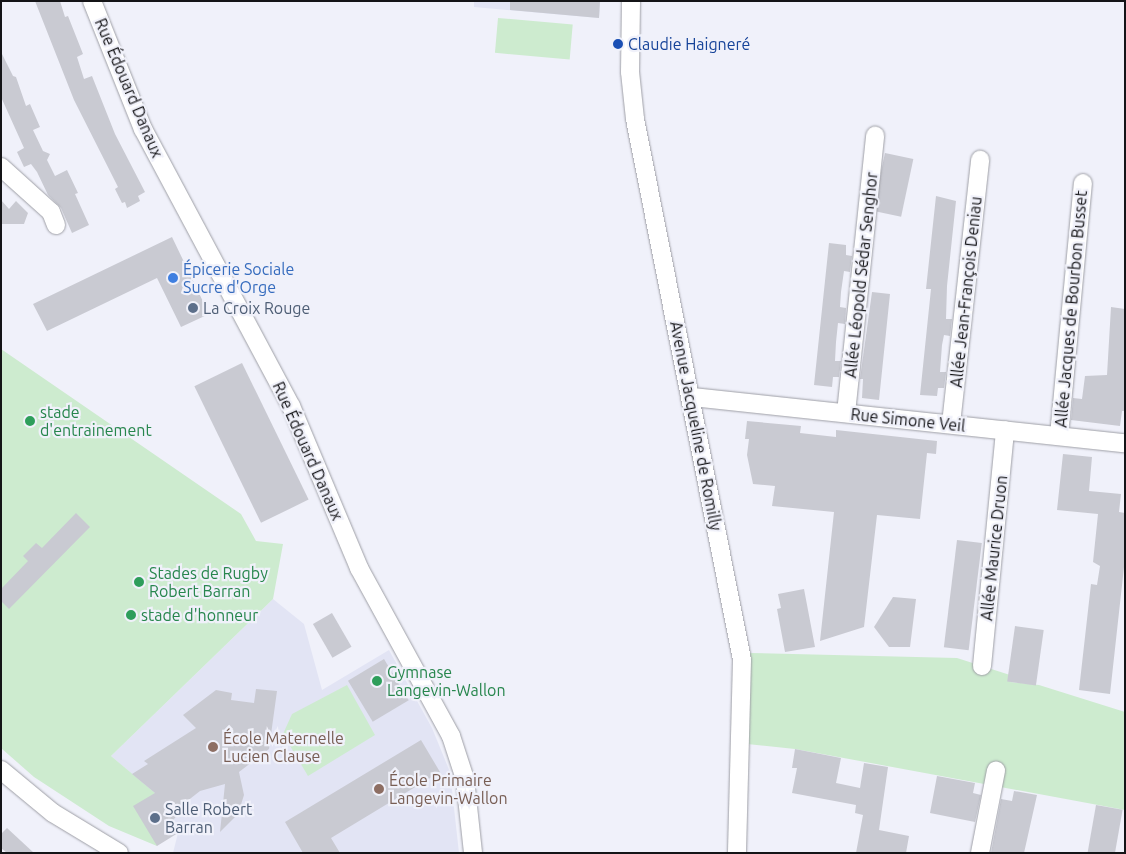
<!DOCTYPE html>
<html>
<head>
<meta charset="utf-8">
<style>
	body { margin:0 }
	#map { position:relative; width:1126px; height:854px; overflow:hidden; background:#f0f1fa; font-family:Ubuntu,sans-serif }
	div>[style] { position:absolute }
	.built>* { inset:0; background:#e2e4f4 }
	.green>* { inset:0; background:#cdebcf; transform-origin:0 0 }
	.building>* { inset:0; background:#c9cad2; transform-origin:0 0 }
	.roads { filter:drop-shadow(0 0 1px #9e9fa6) drop-shadow(0 0 1px #9e9fa6) }
	.minor>* { height:18px; margin:-9px; padding:0 9px; transform-origin:9px; border-radius:9px; background:#fff }
	.dots>* { width:14px; height:14px; translate:-50% -50%; box-sizing:border-box; border:2px solid #f0f1fa; border-radius:50% }
	span { translate:-50% -50%; white-space:nowrap; text-align:center; line-height:1.15; -webkit-text-stroke:4.5px #f0f1fa; paint-order:stroke }
	.transit-label { font-size:16px; color:#164399 }
	.left { translate:0 -50%; text-align:left }
	.street-label { font-size:16px; color:#141417 }
	.shop-label { font-size:16px; color:#366cbe }
	.service-label { font-size:16px; color:#4e5e75 }
	.leisure-label { font-size:16px; color:#27864d }
	.education-label { font-size:16px; color:#785e54 }
	.frame { position:absolute; inset:0; border:2px solid #141417; pointer-events:none }
</style>
</head>
<body>
<div id="map">
	<div class="built">
		<div style="clip-path:polygon(474px 1px,600px 1px,599px 18px,474px 7px)"></div>
		<div style="clip-path:polygon(273px 599px,304px 624px,322px 690px,389px 650px,432px 728px,450px 772px,459px 853px,173px 853px,178px 833px,155px 794px,111px 756px)"></div>
	</div>
	<div class="green">
		<div style="left:498px;top:18px;width:75px;height:35px;rotate:5deg"></div>
		<div style="clip-path:polygon(1px 349px,241px 514px,256px 541px,283px 544px,273px 599px,111px 756px,155px 793px,157px 846px,109px 826px,34px 777px,1px 748px)"></div>
		<div style="clip-path:polygon(749px 653px,957px 658px,1010px 675px,1010px 682px,1039px 685px,1125px 712px,1125px 810px,795px 749px,747px 744px)"></div>
		<div style="clip-path:polygon(347px 685px,375px 735px,308px 776px,283px 734px,292px 714px)"></div>
	</div>
	<div class="building">
		<div style="clip-path:polygon(35px 1px,60px 1px,65px 17px,68px 16px,83px 54px,77px 57px,84px 79px,92px 76px,115px 134px,145px 192px,138px 196px,140px 201px,127px 208px,125px 202px,122px 203px,115px 189px,118px 187px,74px 100px)"></div>
		<div style="clip-path:polygon(510px 1px,600px 1px,599px 18px,510px 10px)"></div>
		<div style="clip-path:polygon(1px 52px,13px 76px,16px 77px,26px 106px,30px 104px,40px 127px,33px 130px,43px 151px,50px 154px,47px 160px,55px 176px,67px 170px,78px 193px,75px 194px,89px 225px,72px 233px,61px 208px,48px 195px,37px 172px,31px 164px,24px 167px,17px 152px,24px 148px,1px 97px)"></div>
		<div style="left:885px;top:153px;width:29px;height:59px;rotate:12deg"></div>
		<div style="clip-path:polygon(936px 196px,956px 201px,947px 286px,946px 319px,952px 319px,950px 336px,944px 335px,942px 345px,940px 372px,946px 372px,944px 388px,938px 388px,937px 396px,920px 395px,931px 289px,926px 289px)"></div>
		<div style="clip-path:polygon(1px 200px,9px 209px,16px 201px,28px 213px,24px 224px,1px 224px)"></div>
		<div style="clip-path:polygon(172px 237px,209px 314px,181px 327px,157px 278px,47px 331px,33px 304px)"></div>
		<div style="clip-path:polygon(829px 243px,846px 245px,846px 255px,852px 256px,850px 272px,844px 271px,841px 292px,840px 307px,846px 308px,845px 324px,838px 323px,836px 342px,835px 361px,841px 361px,839px 377px,833px 377px,832px 387px,814px 385px)"></div>
		<div style="clip-path:polygon(872px 292px,890px 294px,879px 400px,862px 398px,863px 379px,860px 379px)"></div>
		<div style="clip-path:polygon(1111px 307px,1125px 309px,1125px 411px,1122px 411px,1120px 426px,1071px 420px,1073px 398px,1082px 399px,1085px 376px,1107px 375px)"></div>
		<div style="left:242px;top:363px;width:152px;height:53px;rotate:64deg"></div>
		<div style="clip-path:polygon(747px 421px,801px 426px,800px 433px,836px 437px,836px 430px,937px 441px,936px 454px,927px 453px,920px 519px,877px 515px,864px 627px,820px 641px,834px 512px,772px 506px,775px 486px,753px 484px,747px 455px,749px 439px,745px 439px)"></div>
		<div style="clip-path:polygon(1063px 454px,1092px 457px,1089px 491px,1121px 494px,1119px 512px,1125px 513px,1125px 558px,1110px 694px,1079px 690px,1091px 584px,1097px 585px,1100px 566px,1093px 562px,1098px 514px,1057px 510px)"></div>
		<div style="clip-path:polygon(76px 513px,90px 527px,9px 609px,1px 601px,1px 589px,28px 561px,23px 556px,36px 543px,42px 548px)"></div>
		<div style="left:957px;top:540px;width:25px;height:108px;rotate:7deg"></div>
		<div style="clip-path:polygon(804px 589px,815px 647px,785px 652px,777px 609px,781px 608px,778px 594px)"></div>
		<div style="clip-path:polygon(893px 597px,916px 599px,910px 647px,889px 647px,874px 627px)"></div>
		<div style="left:332px;top:613px;width:39px;height:22px;rotate:60deg"></div>
		<div style="left:1015px;top:626px;width:29px;height:56px;rotate:8deg"></div>
		<div style="left:384px;top:659px;width:48px;height:42px;rotate:59deg"></div>
		<div style="clip-path:polygon(256px 689px,277px 691px,269px 749px,239px 772px,244px 795px,238px 814px,220px 832px,225px 784px,200px 791px,186px 802px,172px 822px,178px 833px,157px 846px,133px 806px,155px 793px,132px 774px,148px 764px,144px 761px,196px 728px,183px 715px,216px 690px,232px 693px,231px 700px,254px 703px)"></div>
		<div style="clip-path:polygon(421px 740px,440px 772px,331px 838px,340px 853px,303px 853px,285px 822px)"></div>
		<div style="clip-path:polygon(795px 749px,841px 758px,836px 783px,860px 788px,864px 763px,888px 767px,879px 830px,909px 836px,906px 853px,856px 853px,863px 815px,855px 813px,856px 805px,792px 793px,797px 768px,792px 768px)"></div>
		<div style="clip-path:polygon(937px 776px,975px 783px,973px 793px,981px 795px,975px 822px,930px 813px)"></div>
		<div style="clip-path:polygon(1014px 791px,1037px 795px,1024px 853px,991px 853px,1001px 799px,1012px 801px)"></div>
		<div style="left:1096px;top:805px;width:27px;height:49px;rotate:10deg"></div>
		<div style="clip-path:polygon(7px 828px,34px 853px,7px 853px,1px 848px,1px 834px)"></div>
	</div>
	<div class="roads">
		<div class="minor">
			<div style="left:92px;top:1px;width:138px;rotate:68.3deg"></div>
			<div style="left:143px;top:129px;width:314px;rotate:61.9deg"></div>
			<div style="left:291px;top:406px;width:176px;rotate:67.2deg"></div>
			<div style="left:359px;top:568px;width:192px;rotate:61.3deg"></div>
			<div style="left:451px;top:736px;width:45px;rotate:72deg"></div>
			<div style="left:465px;top:779px;width:74px;rotate:83.8deg"></div>
			<div style="left:631px;top:1px;width:71px;rotate:90.8deg"></div>
			<div style="left:630px;top:72px;width:47px;rotate:83.9deg"></div>
			<div style="left:635px;top:119px;width:551px;rotate:78.81deg"></div>
			<div style="left:742px;top:660px;width:193px;rotate:91.5deg"></div>
			<div style="left:1px;top:167px;width:67px;rotate:42deg"></div>
			<div style="left:51px;top:212px;width:14px;rotate:69deg"></div>
			<div style="left:692px;top:397px;width:435px;rotate:6.1deg"></div>
			<div style="left:846px;top:413px;width:279px;rotate:-84deg"></div>
			<div style="left:951px;top:424px;width:266px;rotate:-83.7deg"></div>
			<div style="left:1059px;top:436px;width:254px;rotate:-84.6deg"></div>
			<div style="left:982px;top:666px;width:237px;rotate:-84.4deg"></div>
			<div style="left:1px;top:770px;width:67px;rotate:39.6deg"></div>
			<div style="left:53px;top:813px;width:77px;rotate:31.2deg"></div>
			<div style="left:980px;top:853px;width:84px;rotate:-79deg"></div>
		</div>
	</div>
	<div class="dots">
		<div style="left:618px;top:44px;background:#1a4fb4"></div>
		<div style="left:173px;top:278px;background:#3f7fe0"></div>
		<div style="left:193px;top:308px;background:#5c6f8a"></div>
		<div style="left:30px;top:421px;background:#2e9e5b"></div>
		<div style="left:139px;top:582px;background:#2e9e5b"></div>
		<div style="left:131px;top:615px;background:#2e9e5b"></div>
		<div style="left:377px;top:681px;background:#2e9e5b"></div>
		<div style="left:213px;top:747px;background:#8d6e63"></div>
		<div style="left:379px;top:789px;background:#8d6e63"></div>
		<div style="left:155px;top:818px;background:#5c6f8a"></div>
	</div>
	<div class="transit-label">
		<span class="left" style="left:628px;top:44px">Claudie Haigneré</span>
	</div>
	<div class="street-label">
		<span style="left:129px;top:88px;rotate:67deg">Rue Édouard Danaux</span>
		<span style="left:861px;top:275px;rotate:-84deg">Allée Léopold Sédar Senghor</span>
		<span style="left:966px;top:292px;rotate:-84deg">Allée Jean-François Deniau</span>
		<span style="left:1071px;top:309px;rotate:-85deg">Allée Jacques de Bourbon Busset</span>
		<span style="left:908px;top:420px;rotate:6deg">Rue Simone Veil</span>
		<span style="left:696px;top:426px;rotate:79deg">Avenue Jacqueline de Romilly</span>
		<span style="left:308px;top:451px;rotate:66deg">Rue Édouard Danaux</span>
		<span style="left:994px;top:548px;rotate:-84deg">Allée Maurice Druon</span>
	</div>
	<div class="shop-label">
		<span class="left" style="left:183px;top:278px">Épicerie Sociale<br>Sucre d'Orge</span>
	</div>
	<div class="service-label">
		<span class="left" style="left:203px;top:308px">La Croix Rouge</span>
		<span class="left" style="left:165px;top:818px">Salle Robert<br>Barran</span>
	</div>
	<div class="leisure-label">
		<span class="left" style="left:40px;top:421px">stade<br>d'entrainement</span>
		<span class="left" style="left:149px;top:582px">Stades de Rugby<br>Robert Barran</span>
		<span class="left" style="left:141px;top:615px">stade d'honneur</span>
		<span class="left" style="left:387px;top:681px">Gymnase<br>Langevin-Wallon</span>
	</div>
	<div class="education-label">
		<span class="left" style="left:223px;top:747px">École Maternelle<br>Lucien Clause</span>
		<span class="left" style="left:389px;top:789px">École Primaire<br>Langevin-Wallon</span>
	</div>
	<div class="frame"></div>
</div>
</body>
</html>
